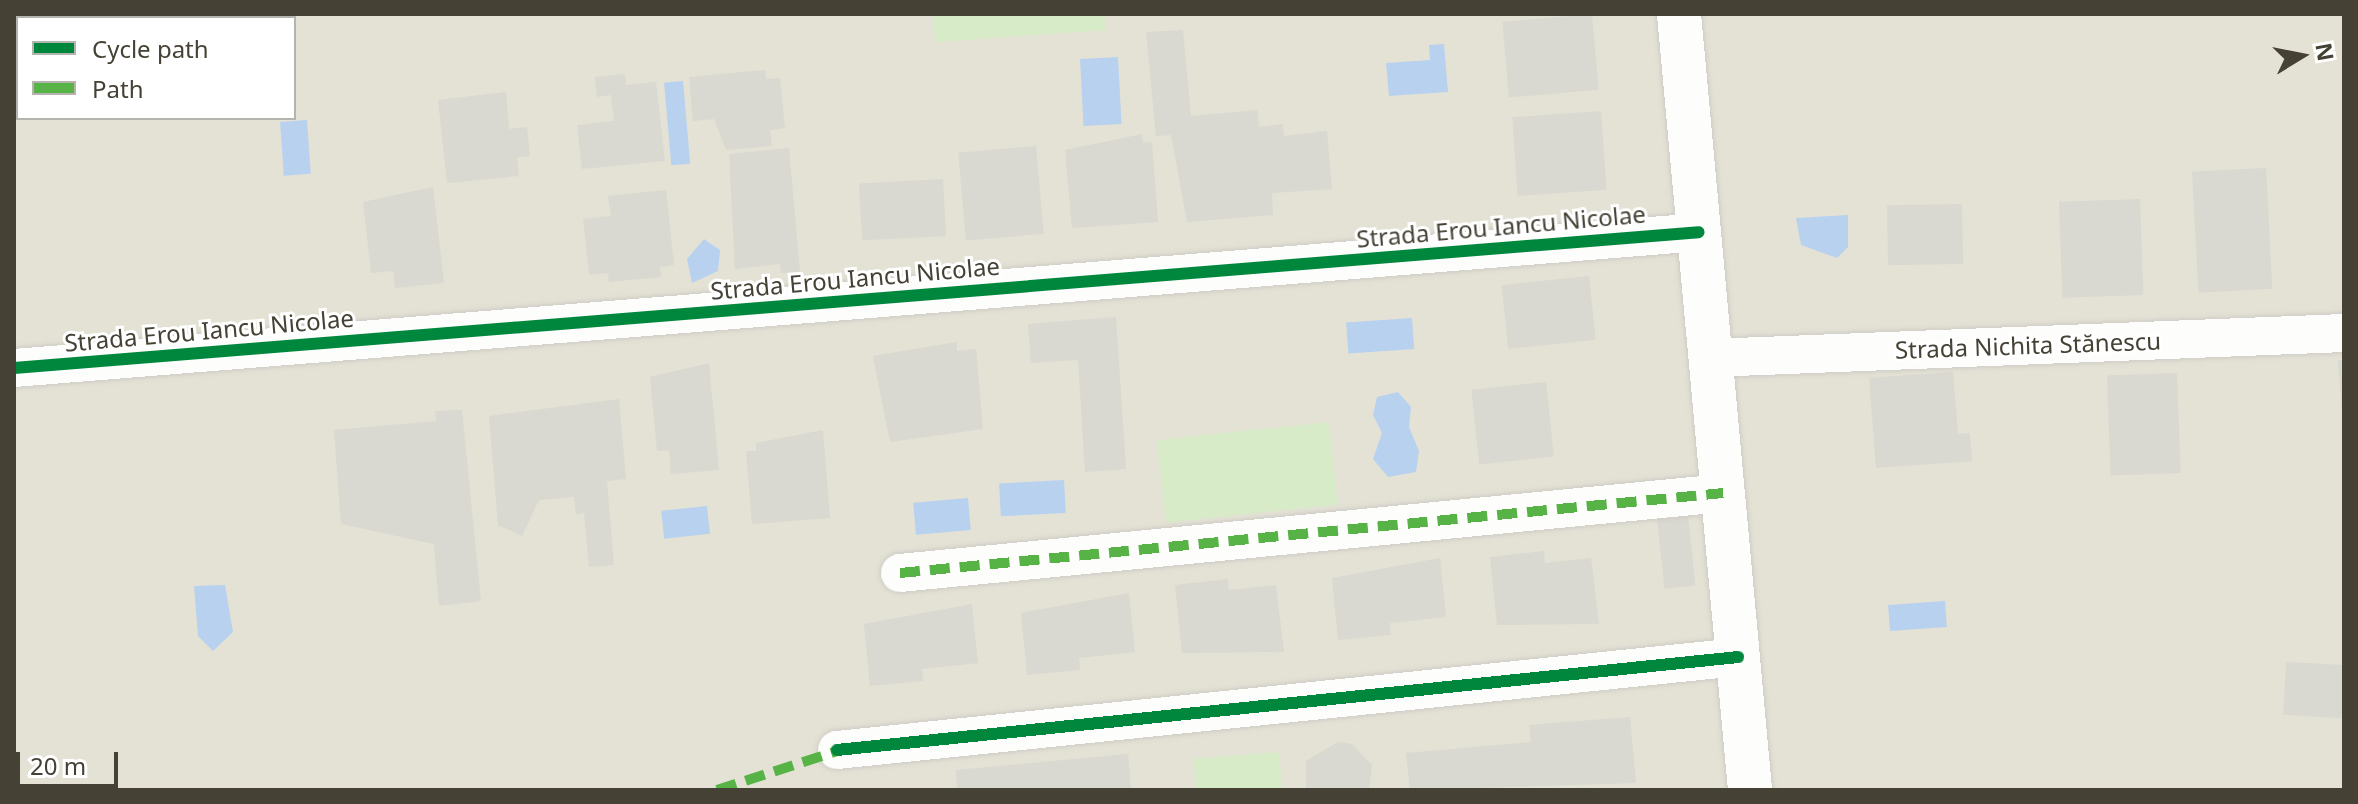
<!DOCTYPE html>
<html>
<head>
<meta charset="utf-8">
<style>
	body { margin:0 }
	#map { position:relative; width:2358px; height:804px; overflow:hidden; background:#f0efe8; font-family:"Noto Sans",sans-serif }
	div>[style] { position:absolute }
	.residential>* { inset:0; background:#e4e2d5 }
	.green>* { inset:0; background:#d8ebc8; transform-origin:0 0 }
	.water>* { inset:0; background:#b8d1ee; transform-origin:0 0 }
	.building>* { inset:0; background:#d9d8d1; transform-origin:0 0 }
	.roads { filter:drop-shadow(0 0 2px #ceccc6) drop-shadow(0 0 2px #ceccc6) }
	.minor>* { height:38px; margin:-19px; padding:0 19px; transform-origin:19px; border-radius:19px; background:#fdfdfc }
	.tertiary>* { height:44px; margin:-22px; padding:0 22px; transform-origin:22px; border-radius:22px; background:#fdfdfc }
	.quiet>* { height:10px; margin-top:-5px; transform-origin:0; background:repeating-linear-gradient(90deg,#57b346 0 20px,transparent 0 30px) }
	.cycleway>* { height:12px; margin:-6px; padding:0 6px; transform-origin:6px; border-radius:6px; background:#00873e }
	span { translate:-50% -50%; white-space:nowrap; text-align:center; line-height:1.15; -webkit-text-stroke:6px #fff; paint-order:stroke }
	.street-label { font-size:24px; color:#454135 }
	.frame { position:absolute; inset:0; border:16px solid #454135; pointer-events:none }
	.legend { position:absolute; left:16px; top:16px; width:280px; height:104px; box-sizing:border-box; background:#fff; border:2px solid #b5b3ae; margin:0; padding:10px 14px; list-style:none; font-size:24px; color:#454135 }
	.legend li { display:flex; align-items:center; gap:16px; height:40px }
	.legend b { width:40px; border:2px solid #b5b3ae }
	.north { position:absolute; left:2262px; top:16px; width:80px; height:80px; -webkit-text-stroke:6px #fff; paint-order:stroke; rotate:80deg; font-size:22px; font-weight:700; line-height:32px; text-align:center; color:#454135 }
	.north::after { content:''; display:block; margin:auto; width:28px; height:36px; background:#454135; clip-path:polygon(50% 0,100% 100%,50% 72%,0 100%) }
	.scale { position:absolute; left:16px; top:752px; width:102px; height:36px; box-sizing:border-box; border:4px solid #454135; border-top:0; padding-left:10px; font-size:24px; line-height:28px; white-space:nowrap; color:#454135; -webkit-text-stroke:6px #fff; paint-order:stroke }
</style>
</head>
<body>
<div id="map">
	<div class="residential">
		<div style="clip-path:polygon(evenodd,14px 14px,2344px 14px,2344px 790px,14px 790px,14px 14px,18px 18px,294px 18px,294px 118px,18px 118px,18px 18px)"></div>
	</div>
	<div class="green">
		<div style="clip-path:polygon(933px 14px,1104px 14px,1106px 30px,935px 42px)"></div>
		<div style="left:1329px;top:422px;width:83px;height:173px;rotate:84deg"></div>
		<div style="clip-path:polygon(1279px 752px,1282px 790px,1196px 790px,1193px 759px)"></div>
	</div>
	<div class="water">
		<div style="clip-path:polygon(1444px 44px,1448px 92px,1389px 96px,1386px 63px,1430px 60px,1429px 45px)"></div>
		<div style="left:1118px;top:57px;width:67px;height:38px;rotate:87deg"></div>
		<div style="left:683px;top:81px;width:83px;height:19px;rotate:85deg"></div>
		<div style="left:307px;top:120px;width:54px;height:27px;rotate:86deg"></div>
		<div style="clip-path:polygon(1848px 215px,1848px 247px,1837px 258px,1801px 245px,1796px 218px)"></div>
		<div style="clip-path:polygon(704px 239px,720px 250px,718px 271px,692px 283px,687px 259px)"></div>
		<div style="left:1412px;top:318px;width:31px;height:66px;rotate:86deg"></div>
		<div style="clip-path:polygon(1398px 392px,1411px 407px,1409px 427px,1419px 451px,1416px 472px,1388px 477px,1373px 459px,1382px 433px,1373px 415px,1377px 397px)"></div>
		<div style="left:1064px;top:480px;width:33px;height:65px;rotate:87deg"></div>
		<div style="left:968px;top:498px;width:32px;height:55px;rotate:85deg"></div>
		<div style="left:707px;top:506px;width:28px;height:46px;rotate:84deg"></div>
		<div style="clip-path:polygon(225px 585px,233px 632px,213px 651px,198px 636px,194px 586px)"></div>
		<div style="left:1945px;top:601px;width:26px;height:57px;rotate:86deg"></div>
	</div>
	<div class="building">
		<div style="left:1592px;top:14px;width:76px;height:90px;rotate:85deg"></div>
		<div style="clip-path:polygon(1183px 30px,1191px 116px,1257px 110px,1259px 127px,1283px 124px,1284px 136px,1327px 131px,1332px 189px,1272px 193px,1273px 215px,1187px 222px,1171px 135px,1156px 136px,1146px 32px)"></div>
		<div style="clip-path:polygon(765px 70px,766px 79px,780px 78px,785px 128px,770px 130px,772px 146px,726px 150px,714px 119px,693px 121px,689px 77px)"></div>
		<div style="clip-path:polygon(625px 74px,626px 85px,656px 82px,665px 161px,582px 169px,577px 125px,614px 121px,611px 95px,597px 97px,595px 77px)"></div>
		<div style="clip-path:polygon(506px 92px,509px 129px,527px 127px,530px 156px,517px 157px,519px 176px,447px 183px,438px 100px)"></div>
		<div style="left:1601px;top:111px;width:79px;height:89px;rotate:86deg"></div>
		<div style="clip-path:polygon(1142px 134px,1143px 143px,1152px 142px,1158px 222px,1072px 228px,1065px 150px)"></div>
		<div style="left:1036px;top:146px;width:88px;height:78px;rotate:85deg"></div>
		<div style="clip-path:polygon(789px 148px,800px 272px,781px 273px,780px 264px,735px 269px,729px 154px)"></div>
		<div style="left:2266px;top:168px;width:121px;height:74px;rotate:87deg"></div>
		<div style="left:943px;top:179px;width:57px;height:84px;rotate:87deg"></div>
		<div style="clip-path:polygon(433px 187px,444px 283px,395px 288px,393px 271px,371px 273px,363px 202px)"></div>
		<div style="clip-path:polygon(666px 190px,674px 265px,660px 267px,661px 277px,609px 282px,608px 273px,589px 275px,583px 219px,611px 216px,608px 196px)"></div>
		<div style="left:2140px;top:199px;width:96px;height:81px;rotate:88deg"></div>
		<div style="left:1962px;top:204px;width:60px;height:75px;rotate:89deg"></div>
		<div style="left:1589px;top:276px;width:64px;height:88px;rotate:84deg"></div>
		<div style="clip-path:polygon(1116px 317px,1126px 469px,1085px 472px,1078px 360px,1031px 363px,1028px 324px)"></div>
		<div style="clip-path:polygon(957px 342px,957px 351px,976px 349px,983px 429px,890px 442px,873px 356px)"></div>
		<div style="clip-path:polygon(2338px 360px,2344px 360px,2344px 412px,2342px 412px)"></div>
		<div style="clip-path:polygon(709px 363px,719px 470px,671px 474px,669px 450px,657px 451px,650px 377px)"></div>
		<div style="clip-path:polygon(1953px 372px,1958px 434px,1970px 433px,1972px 461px,1876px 468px,1869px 378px)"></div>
		<div style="left:2177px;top:373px;width:100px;height:70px;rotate:88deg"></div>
		<div style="left:1546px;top:382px;width:75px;height:75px;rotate:84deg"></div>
		<div style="clip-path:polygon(619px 399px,626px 479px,607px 481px,614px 565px,589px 567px,584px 513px,576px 514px,574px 497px,539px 500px,522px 536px,498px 525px,489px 416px)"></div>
		<div style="clip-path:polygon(462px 410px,481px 601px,439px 606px,434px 544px,341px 524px,334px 430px,436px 421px,435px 411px)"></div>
		<div style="clip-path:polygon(823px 430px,830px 518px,752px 524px,746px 451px,756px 451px,756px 443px)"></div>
		<div style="left:1688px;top:516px;width:70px;height:31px;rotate:84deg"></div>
		<div style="clip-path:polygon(1544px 551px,1545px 563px,1591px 558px,1599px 624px,1497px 625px,1490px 557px)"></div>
		<div style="clip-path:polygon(1440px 558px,1446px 617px,1390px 623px,1391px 635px,1338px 640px,1332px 578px)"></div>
		<div style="clip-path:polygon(1228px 579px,1229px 590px,1276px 585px,1284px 652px,1182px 653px,1175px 585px)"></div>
		<div style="clip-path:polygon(1129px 593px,1135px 652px,1079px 658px,1080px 670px,1027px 675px,1021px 613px)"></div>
		<div style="clip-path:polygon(972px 604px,978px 663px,922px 669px,923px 681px,870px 686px,864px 624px)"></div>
		<div style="left:2344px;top:665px;width:53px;height:58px;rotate:93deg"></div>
		<div style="clip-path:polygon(1630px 717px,1636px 783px,1410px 790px,1406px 753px,1531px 742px,1529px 725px)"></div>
		<div style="clip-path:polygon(1338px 742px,1352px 744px,1372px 765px,1369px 790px,1306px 790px,1306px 761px)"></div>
		<div style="clip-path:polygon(1128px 754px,1131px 790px,957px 790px,956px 770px)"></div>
	</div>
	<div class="roads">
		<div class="minor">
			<div style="left:1711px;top:358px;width:633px;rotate:-2.26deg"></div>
			<div style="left:14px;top:368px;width:1690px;rotate:-4.61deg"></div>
			<div style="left:900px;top:573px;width:827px;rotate:-5.55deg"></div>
			<div style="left:837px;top:750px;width:906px;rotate:-5.89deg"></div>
		</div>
		<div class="tertiary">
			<div style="left:1679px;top:14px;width:779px;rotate:84.77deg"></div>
		</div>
	</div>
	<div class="quiet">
		<div style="left:900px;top:573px;width:827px;rotate:-5.55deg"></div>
		<div style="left:717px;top:790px;width:133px;rotate:-18deg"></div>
	</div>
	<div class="cycleway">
		<div style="left:14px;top:368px;width:1690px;rotate:-4.61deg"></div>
		<div style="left:837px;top:750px;width:906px;rotate:-5.89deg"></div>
	</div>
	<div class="street-label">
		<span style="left:1501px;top:226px;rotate:-5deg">Strada Erou Iancu Nicolae</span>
		<span style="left:855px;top:278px;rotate:-5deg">Strada Erou Iancu Nicolae</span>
		<span style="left:209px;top:330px;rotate:-5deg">Strada Erou Iancu Nicolae</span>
		<span style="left:2028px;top:345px;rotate:-2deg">Strada Nichita Stănescu</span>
	</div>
	<div class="frame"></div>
	<ul class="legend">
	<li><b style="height:10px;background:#00873e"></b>Cycle path</li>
	<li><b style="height:10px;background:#57b346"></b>Path</li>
	</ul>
	<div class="north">N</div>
	<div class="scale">20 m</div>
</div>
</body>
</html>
